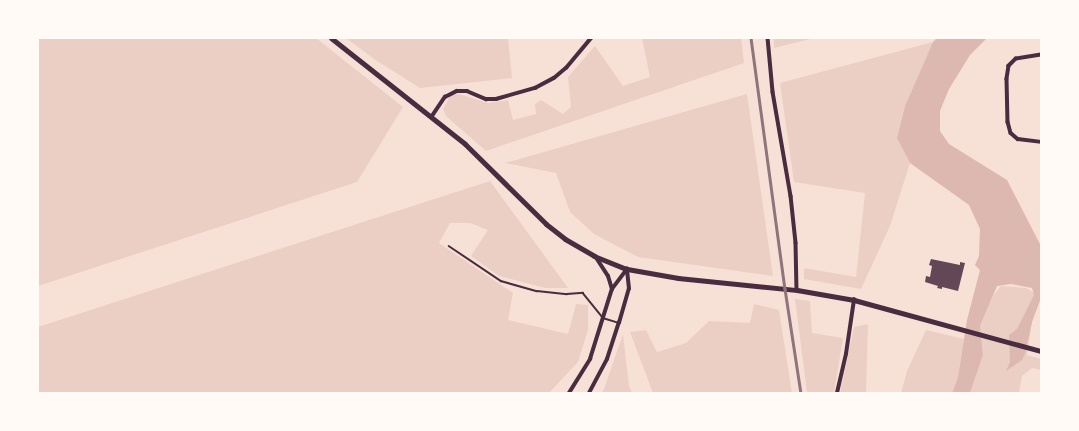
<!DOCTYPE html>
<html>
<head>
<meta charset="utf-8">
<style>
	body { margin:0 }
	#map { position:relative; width:1079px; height:431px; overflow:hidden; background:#f7e1d7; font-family:"Open Sans",sans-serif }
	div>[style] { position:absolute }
	.green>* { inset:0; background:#ebcfc5 }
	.water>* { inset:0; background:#dcb8b0 }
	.building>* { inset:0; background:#644757 }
	.service>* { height:1.5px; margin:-0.75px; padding:0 0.75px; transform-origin:0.75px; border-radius:0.75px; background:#4a2c40 }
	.minor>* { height:3.5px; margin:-1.75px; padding:0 1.75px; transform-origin:1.75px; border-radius:1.75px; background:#4a2c40 }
	.tertiary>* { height:4px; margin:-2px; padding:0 2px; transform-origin:2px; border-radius:2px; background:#4a2c40 }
	.secondary>* { height:5px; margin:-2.5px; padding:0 2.5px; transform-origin:2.5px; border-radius:2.5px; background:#4a2c40 }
	.rail>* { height:2.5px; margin:-1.25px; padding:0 1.25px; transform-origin:1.25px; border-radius:1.25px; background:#8f747c }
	span { translate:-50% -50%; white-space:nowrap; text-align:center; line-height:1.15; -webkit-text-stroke:3px #fffaf5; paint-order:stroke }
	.frame { position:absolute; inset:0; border:39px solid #fffaf5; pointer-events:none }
</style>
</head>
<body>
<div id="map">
	<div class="green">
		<div style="clip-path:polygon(38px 38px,316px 38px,403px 107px,357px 182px,38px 286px)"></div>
		<div style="clip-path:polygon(346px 38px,508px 38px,512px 78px,420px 88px,374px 59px)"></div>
		<div style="clip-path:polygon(642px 38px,741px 38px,744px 63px,486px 151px,446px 116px,443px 109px,450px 96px,459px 94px,488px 103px,508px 100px,513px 120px,536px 114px,535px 104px,541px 100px,563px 114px,571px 107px,568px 77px,595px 46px,623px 86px,650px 77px)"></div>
		<div style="clip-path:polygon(774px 38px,814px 38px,774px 48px)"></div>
		<div style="clip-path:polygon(933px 42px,905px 106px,897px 137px,910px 163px,890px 226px,861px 289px,804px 279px,804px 268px,856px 277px,865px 193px,794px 182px,780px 83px)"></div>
		<div style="clip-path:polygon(747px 94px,773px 276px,638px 257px,594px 234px,570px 212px,556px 173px,505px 163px)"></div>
		<div style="clip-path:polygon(490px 181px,568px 288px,545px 288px,499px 276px,471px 256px,488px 230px,470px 223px,450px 223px,439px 243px,513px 293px,508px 320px,568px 334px,576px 304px,588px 305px,588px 330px,578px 362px,549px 393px,38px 393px,38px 327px)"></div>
		<div style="clip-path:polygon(1001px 286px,1026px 288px,1036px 294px,1027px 355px,1041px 359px,1041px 370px,1032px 368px,1022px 376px,1019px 393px,970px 393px,983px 355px,980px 326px,993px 296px)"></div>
		<div style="clip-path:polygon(795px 299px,810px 301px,812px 333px,843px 338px,834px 393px,807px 393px)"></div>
		<div style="clip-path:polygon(754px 304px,779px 310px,792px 393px,653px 393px,630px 332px,646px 330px,657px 352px,686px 343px,709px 321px,750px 323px)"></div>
		<div style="clip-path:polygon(868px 324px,866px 393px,840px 393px,854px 327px)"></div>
		<div style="clip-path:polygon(926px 330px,964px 339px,958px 377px,952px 393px,901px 393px,907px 371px)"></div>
		<div style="clip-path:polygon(623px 334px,629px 386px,632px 393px,601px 393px,604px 389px)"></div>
	</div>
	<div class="water">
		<div style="clip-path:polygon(937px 38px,987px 38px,970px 55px,949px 89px,940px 111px,940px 131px,949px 144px,1007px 180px,1041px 246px,1041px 298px,1032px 322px,1025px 354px,1022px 360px,1006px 371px,1010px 362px,1009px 335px,1017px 329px,1034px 295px,1032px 288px,1011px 284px,997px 286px,980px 326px,983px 355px,970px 393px,952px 393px,958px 377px,967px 320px,980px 270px,975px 265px,979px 256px,980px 229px,969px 205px,910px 163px,897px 138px,905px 106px,933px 42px)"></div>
	</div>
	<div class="building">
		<div style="clip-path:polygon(931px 259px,960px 265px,960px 262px,965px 263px,958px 291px,942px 287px,942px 289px,937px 288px,938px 286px,925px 282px,926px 276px,930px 277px,932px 266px,929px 265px)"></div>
	</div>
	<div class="service">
		<div style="left:449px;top:246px;width:63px;rotate:33.9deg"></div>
		<div style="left:501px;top:281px;width:37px;rotate:16deg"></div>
		<div style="left:537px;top:291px;width:30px;rotate:6deg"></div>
		<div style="left:567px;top:294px;width:16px;rotate:-4deg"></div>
		<div style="left:583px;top:293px;width:32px;rotate:51deg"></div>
		<div style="left:603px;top:318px;width:17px;rotate:17deg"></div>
	</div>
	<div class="minor">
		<div style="left:768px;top:38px;width:54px;rotate:84.7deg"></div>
		<div style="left:773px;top:92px;width:106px;rotate:80.2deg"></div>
		<div style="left:791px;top:196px;width:47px;rotate:83.9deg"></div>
		<div style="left:796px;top:243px;width:47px;rotate:88.8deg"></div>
		<div style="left:1041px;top:55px;width:25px;rotate:171deg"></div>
		<div style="left:1016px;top:59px;width:10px;rotate:135deg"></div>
		<div style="left:1009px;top:66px;width:13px;rotate:99deg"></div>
		<div style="left:1007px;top:79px;width:43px;rotate:88.7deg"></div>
		<div style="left:1008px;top:122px;width:11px;rotate:75deg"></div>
		<div style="left:1011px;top:133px;width:9px;rotate:41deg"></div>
		<div style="left:1018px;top:139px;width:23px;rotate:7deg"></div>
		<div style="left:432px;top:116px;width:23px;rotate:-56deg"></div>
		<div style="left:445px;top:97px;width:13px;rotate:-27deg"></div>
		<div style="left:457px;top:91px;width:10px"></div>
		<div style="left:467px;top:91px;width:21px;rotate:23deg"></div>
		<div style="left:486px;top:99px;width:10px"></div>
		<div style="left:496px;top:99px;width:41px;rotate:-15.8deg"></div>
		<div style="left:535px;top:88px;width:21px;rotate:-28deg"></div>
		<div style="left:554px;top:78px;width:16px;rotate:-40deg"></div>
		<div style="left:566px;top:68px;width:39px;rotate:-50deg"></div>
		<div style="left:569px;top:393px;width:40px;rotate:-58deg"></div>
		<div style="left:590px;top:359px;width:73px;rotate:-72.6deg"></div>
		<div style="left:612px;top:289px;width:25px;rotate:-53deg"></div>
		<div style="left:589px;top:393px;width:38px;rotate:-62deg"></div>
		<div style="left:607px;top:359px;width:38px;rotate:-72deg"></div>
		<div style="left:619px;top:323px;width:35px;rotate:-74deg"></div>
		<div style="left:629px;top:289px;width:20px;rotate:-96deg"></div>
		<div style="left:837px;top:393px;width:40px;rotate:-77deg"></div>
		<div style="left:846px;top:354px;width:55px;rotate:-81.6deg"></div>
	</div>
	<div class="tertiary">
		<div style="left:595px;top:256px;width:24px;rotate:57deg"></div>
		<div style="left:608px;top:276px;width:14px;rotate:73deg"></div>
	</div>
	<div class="secondary">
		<div style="left:331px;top:38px;width:171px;rotate:38.3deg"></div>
		<div style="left:465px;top:144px;width:114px;rotate:44.6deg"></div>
		<div style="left:546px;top:224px;width:24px;rotate:38deg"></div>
		<div style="left:565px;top:239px;width:34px;rotate:30deg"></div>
		<div style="left:594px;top:256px;width:35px;rotate:22deg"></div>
		<div style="left:627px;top:269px;width:52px;rotate:10deg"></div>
		<div style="left:678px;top:278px;width:120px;rotate:5.8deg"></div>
		<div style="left:797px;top:290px;width:58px;rotate:10deg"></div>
		<div style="left:854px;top:300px;width:194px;rotate:15.3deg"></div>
	</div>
	<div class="rail">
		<div style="left:751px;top:38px;width:253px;rotate:82.3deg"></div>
		<div style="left:785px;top:289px;width:105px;rotate:81.3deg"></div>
	</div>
	<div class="frame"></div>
</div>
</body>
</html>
